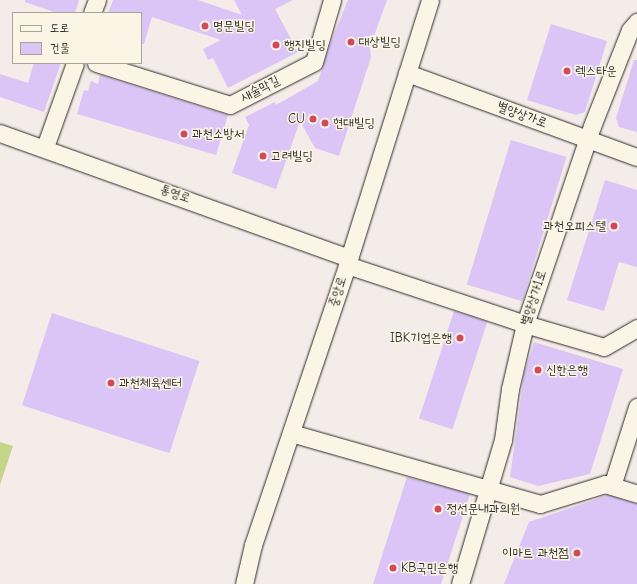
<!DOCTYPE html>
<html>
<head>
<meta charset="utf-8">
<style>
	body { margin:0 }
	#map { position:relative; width:637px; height:584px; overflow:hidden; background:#f5ebe8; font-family:"Comic Neue","Poor Story",sans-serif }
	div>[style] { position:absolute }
	.green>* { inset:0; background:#c5d58a }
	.building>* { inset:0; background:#dac5f6; transform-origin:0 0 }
	.roads { filter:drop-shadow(0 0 1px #2b2b2b) drop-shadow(0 0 1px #2b2b2b) }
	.minor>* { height:17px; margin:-8.5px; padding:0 8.5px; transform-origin:8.5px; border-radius:8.5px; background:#fcf5e5 }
	.dots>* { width:11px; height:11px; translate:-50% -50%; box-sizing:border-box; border:2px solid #fcf5e5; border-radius:50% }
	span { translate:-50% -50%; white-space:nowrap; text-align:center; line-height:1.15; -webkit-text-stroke:3px #fcf5e5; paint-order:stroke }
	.poi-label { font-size:13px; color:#2b2b2b }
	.left { translate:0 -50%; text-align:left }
	.right { translate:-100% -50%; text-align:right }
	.street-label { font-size:13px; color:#2b2b2b }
	.legend { position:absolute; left:12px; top:12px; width:130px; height:52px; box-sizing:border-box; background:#fcf5e5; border:1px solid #a8a49b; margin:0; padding:5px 7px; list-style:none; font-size:12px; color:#2b2b2b }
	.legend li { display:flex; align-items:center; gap:8px; height:20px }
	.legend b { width:20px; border:1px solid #a8a49b }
</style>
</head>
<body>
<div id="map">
	<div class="green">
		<div style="clip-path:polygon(0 442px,13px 446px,0 485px)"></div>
	</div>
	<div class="building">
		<div style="clip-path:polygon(25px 0,79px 0,75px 13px,57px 13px,25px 2px)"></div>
		<div style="clip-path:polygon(113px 0,198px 0,242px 15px,234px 0,293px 0,275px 9px,298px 52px,228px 88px,213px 58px,208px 60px,203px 49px,221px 40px,152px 17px,144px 44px,141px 44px,141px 13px,108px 13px)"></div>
		<div style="clip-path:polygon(348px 0,387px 0,370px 47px,371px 57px,339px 156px,315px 148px,300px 121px,276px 189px,232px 173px,249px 125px,245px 117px,275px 102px,276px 105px,318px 81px,331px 41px)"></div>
		<div style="clip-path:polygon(551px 24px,607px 41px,585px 112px,576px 115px,527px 100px)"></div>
		<div style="clip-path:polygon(634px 60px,637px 60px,637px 132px,619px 127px,616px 118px)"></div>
		<div style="clip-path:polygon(34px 63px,61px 63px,44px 112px,0 97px,0 74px,28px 83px)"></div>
		<div style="clip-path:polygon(100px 75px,228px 115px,216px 155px,77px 114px,84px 90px,88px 91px,91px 81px,98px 84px)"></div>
		<div style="left:511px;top:140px;width:58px;height:151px;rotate:17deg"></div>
		<div style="clip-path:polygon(605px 180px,637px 190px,637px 267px,619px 262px,604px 311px,567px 300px)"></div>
		<div style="left:454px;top:311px;width:35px;height:113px;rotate:18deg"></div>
		<div style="left:52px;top:313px;width:155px;height:97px;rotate:18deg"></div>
		<div style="clip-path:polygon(534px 342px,623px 369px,590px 474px,538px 486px,510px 477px,524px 374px)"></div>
		<div style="clip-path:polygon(407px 477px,470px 494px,441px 584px,373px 584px)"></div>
		<div style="clip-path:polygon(608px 495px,637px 504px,637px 584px,504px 584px,529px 522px)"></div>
	</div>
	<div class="roads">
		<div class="minor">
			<div style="left:92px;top:13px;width:14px;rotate:-69deg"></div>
			<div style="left:96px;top:63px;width:140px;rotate:17.4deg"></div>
			<div style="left:230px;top:105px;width:94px;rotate:-27.1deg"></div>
			<div style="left:314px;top:62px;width:65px;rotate:-73.8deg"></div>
			<div style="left:407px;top:73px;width:245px;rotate:20.1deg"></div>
			<div style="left:0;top:133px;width:371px;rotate:19.7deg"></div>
			<div style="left:45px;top:147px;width:89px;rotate:-70.3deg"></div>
			<div style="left:347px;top:265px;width:188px;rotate:18.3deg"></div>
			<div style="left:525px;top:324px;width:82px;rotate:16.2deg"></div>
			<div style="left:604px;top:347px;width:38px;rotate:-30deg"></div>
			<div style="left:291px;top:433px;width:259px;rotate:15.9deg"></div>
			<div style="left:540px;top:504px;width:68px;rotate:-17.1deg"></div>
			<div style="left:605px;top:484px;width:34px;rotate:17deg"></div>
			<div style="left:612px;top:486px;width:83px;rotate:-72.4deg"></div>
			<div style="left:244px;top:584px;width:40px;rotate:-77deg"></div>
			<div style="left:253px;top:545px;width:295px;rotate:-71.4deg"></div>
			<div style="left:347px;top:265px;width:278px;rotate:-72.6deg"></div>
			<div style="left:460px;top:584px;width:150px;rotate:-73.4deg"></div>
			<div style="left:503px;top:440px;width:51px;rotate:-82.2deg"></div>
			<div style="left:510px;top:389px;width:67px;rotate:-77deg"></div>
			<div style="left:525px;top:324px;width:209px;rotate:-71.3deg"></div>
			<div style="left:592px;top:126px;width:103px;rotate:-68.4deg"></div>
			<div style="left:630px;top:30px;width:11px;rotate:-49deg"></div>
		</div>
	</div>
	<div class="dots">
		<div style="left:205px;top:26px;background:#d1495b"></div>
		<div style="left:351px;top:42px;background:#d1495b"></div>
		<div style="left:276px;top:45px;background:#d1495b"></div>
		<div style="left:567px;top:71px;background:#d1495b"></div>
		<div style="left:313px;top:119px;background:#d1495b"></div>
		<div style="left:325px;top:123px;background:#d1495b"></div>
		<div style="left:184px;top:134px;background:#d1495b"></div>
		<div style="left:263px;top:156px;background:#d1495b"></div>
		<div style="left:614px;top:226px;background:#d1495b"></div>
		<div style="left:460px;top:338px;background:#d1495b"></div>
		<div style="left:538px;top:370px;background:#d1495b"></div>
		<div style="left:111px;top:383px;background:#d1495b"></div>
		<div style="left:438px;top:509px;background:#d1495b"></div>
		<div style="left:577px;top:553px;background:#d1495b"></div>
		<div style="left:393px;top:568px;background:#d1495b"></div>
	</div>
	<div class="poi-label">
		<span class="left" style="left:213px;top:26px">명문빌딩</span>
		<span class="left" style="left:359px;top:42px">대상빌딩</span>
		<span class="left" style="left:284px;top:45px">행진빌딩</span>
		<span class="left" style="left:575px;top:71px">렉스타운</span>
		<span class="right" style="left:305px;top:119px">CU</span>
		<span class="left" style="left:333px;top:123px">현대빌딩</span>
		<span class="left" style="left:192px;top:134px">과천소방서</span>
		<span class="left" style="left:271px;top:156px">고려빌딩</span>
		<span class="right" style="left:606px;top:226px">과천오피스텔</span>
		<span class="right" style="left:452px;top:338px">IBK기업은행</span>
		<span class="left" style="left:546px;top:370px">신한은행</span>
		<span class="left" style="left:119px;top:383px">과천체육센터</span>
		<span class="left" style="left:447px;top:509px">정선문내과의원</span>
		<span class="right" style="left:569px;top:553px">이마트 과천점</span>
		<span class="left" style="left:401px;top:568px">KB국민은행</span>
	</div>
	<div class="street-label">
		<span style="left:260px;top:89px;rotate:-27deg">새술막길</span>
		<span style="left:522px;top:115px;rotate:20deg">별양상가로</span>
		<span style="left:175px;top:194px;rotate:20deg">통영로</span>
		<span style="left:338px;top:292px;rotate:-72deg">중앙로</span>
		<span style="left:534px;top:298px;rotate:-72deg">별양상가1로</span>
	</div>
	<ul class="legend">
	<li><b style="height:5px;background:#fcf5e5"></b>도로</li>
	<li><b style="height:11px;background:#dac5f6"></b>건물</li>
	</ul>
</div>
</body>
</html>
